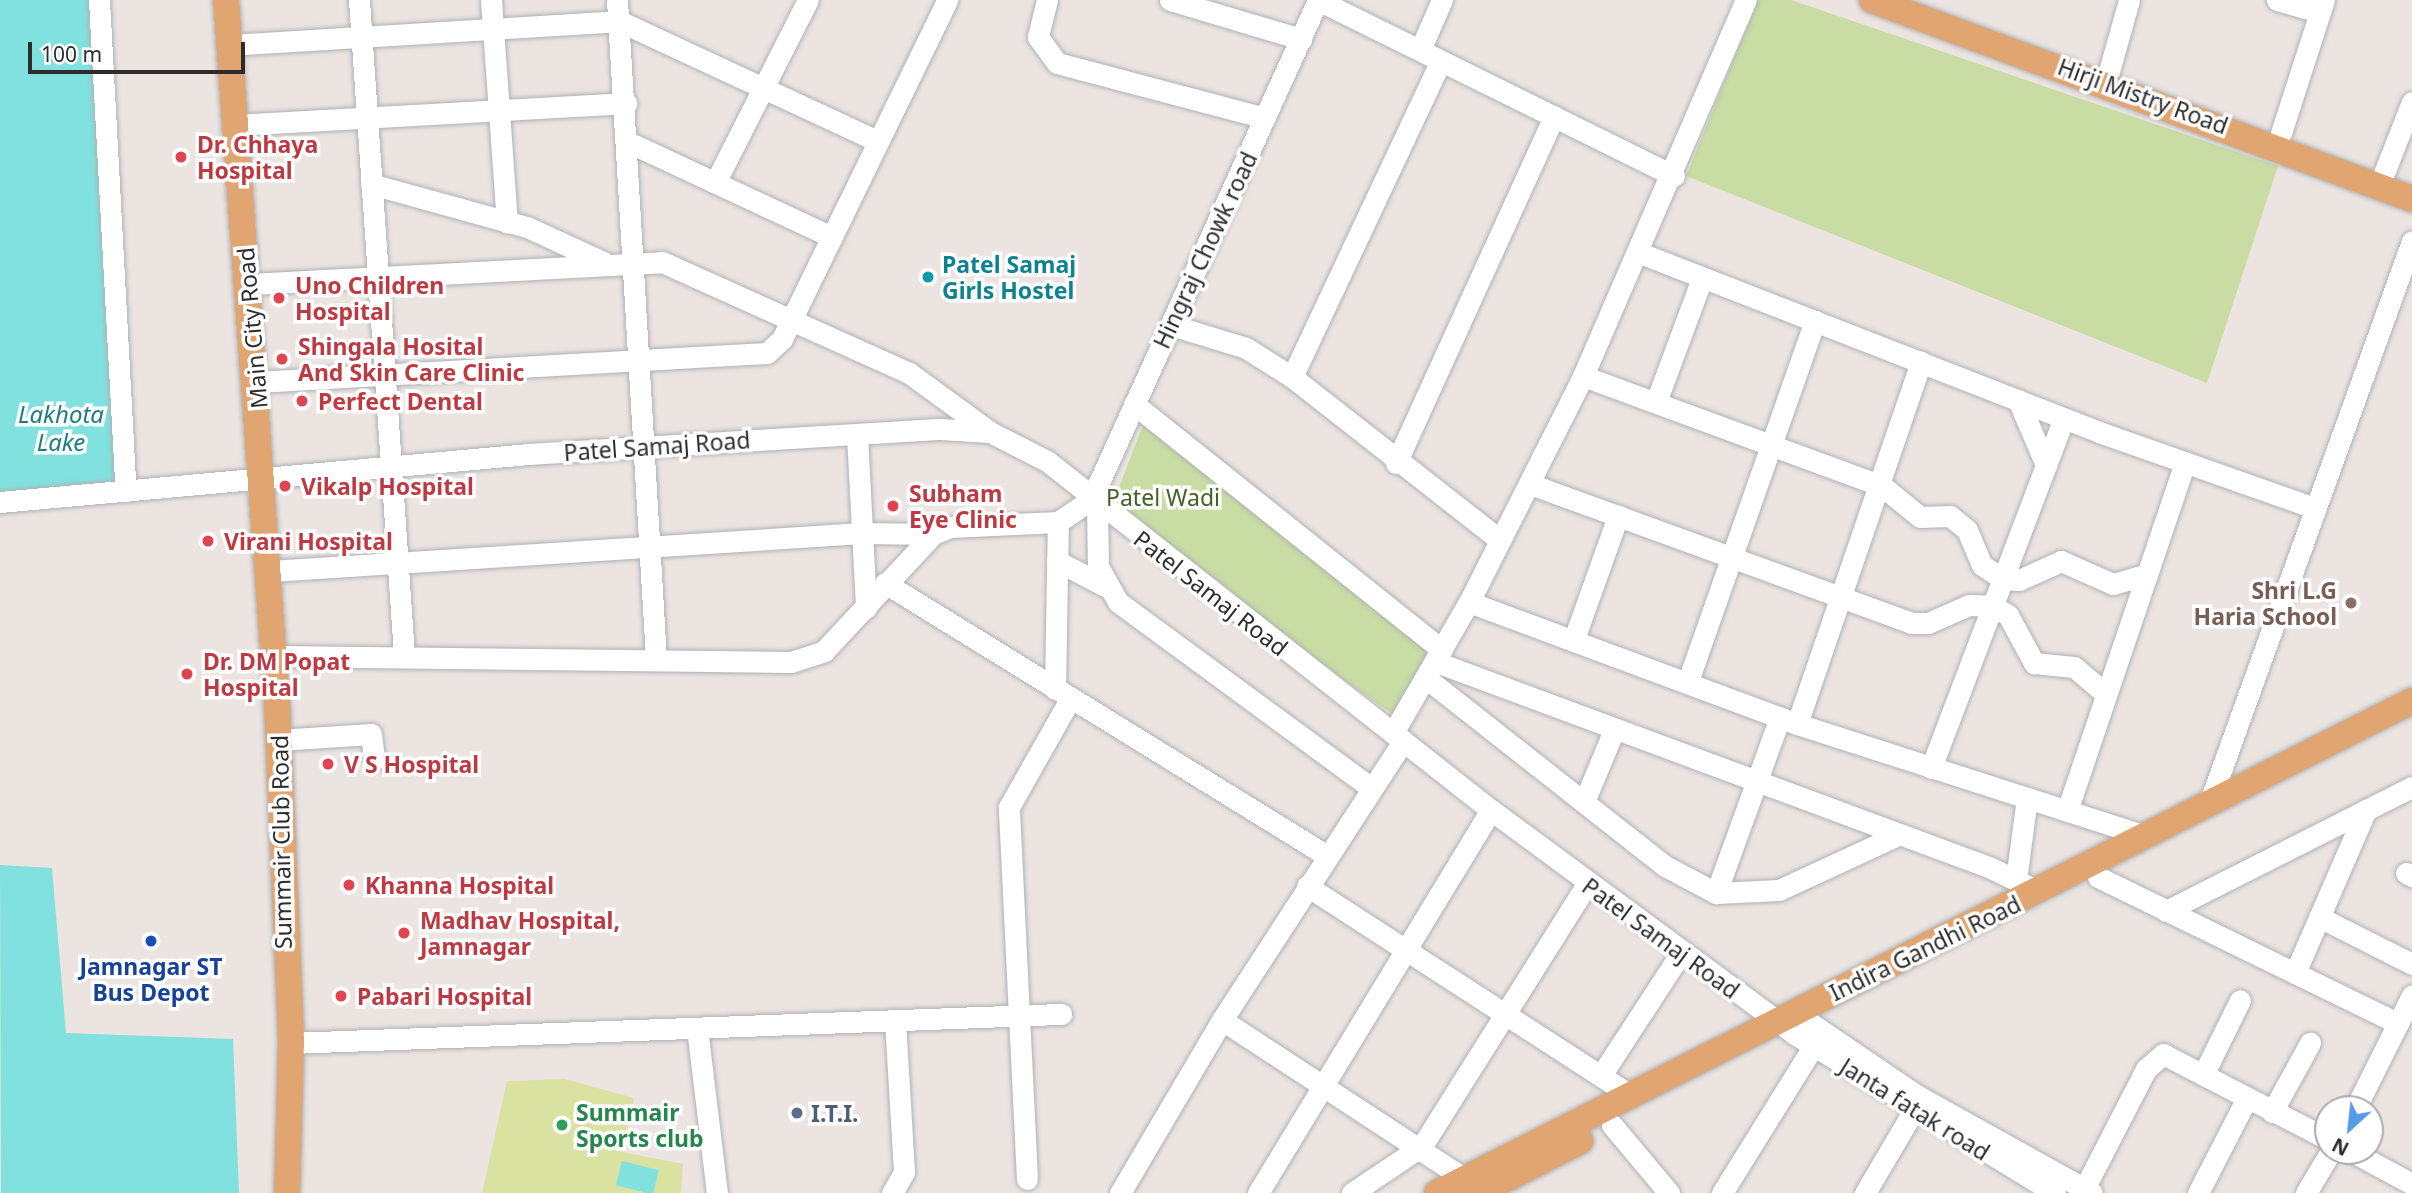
<!DOCTYPE html>
<html>
<head>
<meta charset="utf-8">
<style>
	body { margin:0 }
	#map { position:relative; width:2412px; height:1193px; overflow:hidden; background:#ece4e1; font-family:"Noto Sans",sans-serif }
	div>[style] { position:absolute }
	.green>* { inset:0; background:#c8dca4 }
	.pitch>* { inset:0; background:#dae2a1 }
	.water>* { inset:0; background:#81e1de; transform-origin:0 0 }
	.roads { filter:drop-shadow(0 0 2px #adb2b7) drop-shadow(0 0 2px #adb2b7) }
	.minor>* { height:21px; margin:-10.5px; padding:0 10.5px; transform-origin:10.5px; border-radius:10.5px; background:#fff }
	.major>* { height:26px; margin:-13px; padding:0 13px; transform-origin:13px; border-radius:13px; background:#e1a571 }
	.dots>* { width:19px; height:19px; translate:-50% -50%; box-sizing:border-box; border:4px solid #fff; border-radius:50% }
	span { translate:-50% -50%; white-space:nowrap; text-align:center; line-height:1.15; -webkit-text-stroke:7px #fff; paint-order:stroke }
	.street-label { font-size:23px; color:#2c2c2c }
	.health-label { font-size:23px; color:#be3a42; font-weight:700 }
	.left { translate:0 -50%; text-align:left }
	.culture-label { font-size:23px; color:#0d838f; font-weight:700 }
	.park-label { font-size:23px; color:#436224 }
	.education-label { font-size:23px; color:#785e54; font-weight:700 }
	.right { translate:-100% -50%; text-align:right }
	.transit-label { font-size:23px; color:#164399; font-weight:700 }
	.leisure-label { font-size:23px; color:#27864d; font-weight:700 }
	.service-label { font-size:23px; color:#4e5e75; font-weight:700 }
	.water-label { font-size:24px; color:#1d7e82; font-style:italic }
	.north { position:absolute; left:2314px; top:1095px; width:70px; height:70px; box-sizing:border-box; background:#fff; border:2px solid #ababab; border-radius:50%; rotate:207deg; font-size:19px; font-weight:700; line-height:28px; text-align:center; color:#2c2c2c }
	.north::after { content:''; display:block; margin:auto; width:24px; height:32px; background:#559be5; clip-path:polygon(50% 0,100% 100%,50% 72%,0 100%) }
	.scale { position:absolute; left:28px; top:42px; width:217px; height:32px; box-sizing:border-box; border:4px solid #2c2c2c; border-top:0; padding-left:9px; font-size:21px; line-height:24px; white-space:nowrap; color:#2c2c2c; -webkit-text-stroke:5px #fff; paint-order:stroke }
</style>
</head>
<body>
<div id="map">
	<div class="green">
		<div style="clip-path:polygon(1758px 0,1791px 0,2278px 166px,2207px 383px,1686px 176px)"></div>
		<div style="clip-path:polygon(1143px 425px,1434px 647px,1392px 714px,1109px 513px)"></div>
	</div>
	<div class="pitch">
		<div style="clip-path:polygon(565px 1079px,634px 1098px,622px 1152px,683px 1164px,681px 1193px,482px 1193px,507px 1081px)"></div>
	</div>
	<div class="water">
		<div style="clip-path:polygon(0 0,90px 0,126px 486px,0 495px)"></div>
		<div style="clip-path:polygon(0 865px,52px 868px,66px 1033px,233px 1039px,239px 1193px,1px 1193px)"></div>
		<div style="left:622px;top:1161px;width:38px;height:25px;rotate:14deg"></div>
	</div>
	<div class="roads">
		<div class="minor">
			<div style="left:99px;top:0;width:492px;rotate:86.9deg"></div>
			<div style="left:359px;top:0;width:657px;rotate:86.07deg"></div>
			<div style="left:491px;top:0;width:223px;rotate:85.9deg"></div>
			<div style="left:617px;top:0;width:660px;rotate:86.61deg"></div>
			<div style="left:1047px;top:0;width:38px;rotate:104deg"></div>
			<div style="left:1038px;top:37px;width:32px;rotate:54deg"></div>
			<div style="left:1057px;top:63px;width:215px;rotate:14.8deg"></div>
			<div style="left:1170px;top:0;width:137px;rotate:16.6deg"></div>
			<div style="left:1318px;top:0;width:397px;rotate:26.3deg"></div>
			<div style="left:2277px;top:0;width:44px;rotate:15.9deg"></div>
			<div style="left:229px;top:45px;width:391px;rotate:-3.5deg"></div>
			<div style="left:619px;top:21px;width:285px;rotate:24.9deg"></div>
			<div style="left:1420px;top:50px;width:55px;rotate:-66.3deg"></div>
			<div style="left:2106px;top:82px;width:85px;rotate:-74.3deg"></div>
			<div style="left:236px;top:125px;width:391px;rotate:-3.2deg"></div>
			<div style="left:2281px;top:133px;width:140px;rotate:-72.1deg"></div>
			<div style="left:628px;top:142px;width:225px;rotate:25deg"></div>
			<div style="left:715px;top:183px;width:205px;rotate:-63.1deg"></div>
			<div style="left:371px;top:184px;width:162px;rotate:15.4deg"></div>
			<div style="left:527px;top:227px;width:84px;rotate:24.7deg"></div>
			<div style="left:2379px;top:186px;width:90px;rotate:-68.6deg"></div>
			<div style="left:1640px;top:253px;width:493px;rotate:21.3deg"></div>
			<div style="left:2099px;top:432px;width:229px;rotate:19.4deg"></div>
			<div style="left:249px;top:284px;width:414px;rotate:-3deg"></div>
			<div style="left:662px;top:262px;width:271px;rotate:24.2deg"></div>
			<div style="left:909px;top:373px;width:100px;rotate:36.1deg"></div>
			<div style="left:1171px;top:325px;width:78px;rotate:17deg"></div>
			<div style="left:1246px;top:348px;width:54px;rotate:32.2deg"></div>
			<div style="left:1292px;top:377px;width:264px;rotate:38.1deg"></div>
			<div style="left:1583px;top:376px;width:319px;rotate:20.2deg"></div>
			<div style="left:1882px;top:486px;width:49px;rotate:39.2deg"></div>
			<div style="left:1920px;top:517px;width:30px;rotate:-2deg"></div>
			<div style="left:1950px;top:516px;width:22px;rotate:39deg"></div>
			<div style="left:1967px;top:530px;width:38px;rotate:67deg"></div>
			<div style="left:1982px;top:565px;width:25px;rotate:34deg"></div>
			<div style="left:2003px;top:579px;width:16px;rotate:4deg"></div>
			<div style="left:2019px;top:580px;width:46px;rotate:-24.3deg"></div>
			<div style="left:2061px;top:561px;width:57px;rotate:23.9deg"></div>
			<div style="left:2113px;top:584px;width:35px;rotate:-16deg"></div>
			<div style="left:1292px;top:377px;width:349px;rotate:-64.8deg"></div>
			<div style="left:256px;top:382px;width:512px;rotate:-3.25deg"></div>
			<div style="left:767px;top:353px;width:21px;rotate:-43deg"></div>
			<div style="left:782px;top:339px;width:377px;rotate:-64deg"></div>
			<div style="left:2018px;top:400px;width:71px;rotate:66.7deg"></div>
			<div style="left:1656px;top:402px;width:132px;rotate:-69.6deg"></div>
			<div style="left:1134px;top:404px;width:394px;rotate:38.6deg"></div>
			<div style="left:857px;top:435px;width:173px;rotate:87deg"></div>
			<div style="left:1396px;top:463px;width:381px;rotate:-65.5deg"></div>
			<div style="left:1530px;top:484px;width:406px;rotate:20deg"></div>
			<div style="left:1911px;top:623px;width:17px"></div>
			<div style="left:1928px;top:623px;width:45px;rotate:-23.7deg"></div>
			<div style="left:1969px;top:605px;width:23px;rotate:2deg"></div>
			<div style="left:1992px;top:606px;width:18px;rotate:29deg"></div>
			<div style="left:2008px;top:615px;width:55px;rotate:61.6deg"></div>
			<div style="left:2034px;top:663px;width:40px;rotate:5.7deg"></div>
			<div style="left:2074px;top:667px;width:42px;rotate:40.2deg"></div>
			<div style="left:0;top:502px;width:530px;rotate:-5.19deg"></div>
			<div style="left:528px;top:454px;width:414px;rotate:-3.5deg"></div>
			<div style="left:941px;top:429px;width:49px;rotate:3.5deg"></div>
			<div style="left:990px;top:432px;width:64px;rotate:27deg"></div>
			<div style="left:1047px;top:461px;width:565px;rotate:38.17deg"></div>
			<div style="left:1491px;top:810px;width:375px;rotate:36.4deg"></div>
			<div style="left:1793px;top:1033px;width:307px;rotate:31.4deg"></div>
			<div style="left:1097px;top:505px;width:61px;rotate:89.1deg"></div>
			<div style="left:1098px;top:566px;width:41px;rotate:60.9deg"></div>
			<div style="left:1118px;top:602px;width:313px;rotate:36.3deg"></div>
			<div style="left:1057px;top:561px;width:54px;rotate:27.5deg"></div>
			<div style="left:270px;top:571px;width:593px;rotate:-3.67deg"></div>
			<div style="left:862px;top:533px;width:71px;rotate:0.8deg"></div>
			<div style="left:885px;top:583px;width:518px;rotate:31.67deg"></div>
			<div style="left:1469px;top:602px;width:350px;rotate:20.4deg"></div>
			<div style="left:1797px;top:724px;width:367px;rotate:17.8deg"></div>
			<div style="left:1574px;top:639px;width:131px;rotate:-70.3deg"></div>
			<div style="left:274px;top:656px;width:517px;rotate:0.66deg"></div>
			<div style="left:791px;top:662px;width:35px;rotate:-18deg"></div>
			<div style="left:824px;top:651px;width:160px;rotate:-47deg"></div>
			<div style="left:933px;top:534px;width:18px;rotate:-22deg"></div>
			<div style="left:950px;top:527px;width:108px;rotate:-2.7deg"></div>
			<div style="left:1058px;top:522px;width:40px;rotate:-34deg"></div>
			<div style="left:1091px;top:500px;width:549px;rotate:-65.58deg"></div>
			<div style="left:1436px;top:662px;width:592px;rotate:20.36deg"></div>
			<div style="left:1991px;top:868px;width:52px;rotate:26.1deg"></div>
			<div style="left:1426px;top:678px;width:304px;rotate:38.2deg"></div>
			<div style="left:1665px;top:866px;width:58px;rotate:27.9deg"></div>
			<div style="left:1716px;top:893px;width:63px;rotate:-2.7deg"></div>
			<div style="left:1779px;top:890px;width:131px;rotate:-24.8deg"></div>
			<div style="left:1688px;top:681px;width:382px;rotate:-70.6deg"></div>
			<div style="left:1055px;top:689px;width:167px;rotate:-89deg"></div>
			<div style="left:1797px;top:724px;width:383px;rotate:-71.1deg"></div>
			<div style="left:1393px;top:733px;width:151px;rotate:-59.9deg"></div>
			<div style="left:1469px;top:602px;width:253px;rotate:-63.2deg"></div>
			<div style="left:1583px;top:376px;width:410px;rotate:-66.6deg"></div>
			<div style="left:278px;top:740px;width:93px;rotate:-3.7deg"></div>
			<div style="left:371px;top:734px;width:26px;rotate:83deg"></div>
			<div style="left:1931px;top:768px;width:374px;rotate:-69.2deg"></div>
			<div style="left:1584px;top:802px;width:78px;rotate:-67.4deg"></div>
			<div style="left:2209px;top:804px;width:598px;rotate:-70.17deg"></div>
			<div style="left:2067px;top:811px;width:368px;rotate:-71.3deg"></div>
			<div style="left:2406px;top:873px;width:7px;rotate:27deg"></div>
			<div style="left:2098px;top:877px;width:334px;rotate:26deg"></div>
			<div style="left:2016px;top:880px;width:83px;rotate:-82.4deg"></div>
			<div style="left:1307px;top:886px;width:385px;rotate:32.9deg"></div>
			<div style="left:1716px;top:893px;width:187px;rotate:-70deg"></div>
			<div style="left:2166px;top:911px;width:275px;rotate:-26.8deg"></div>
			<div style="left:2319px;top:917px;width:104px;rotate:26.8deg"></div>
			<div style="left:2295px;top:973px;width:178px;rotate:-66.5deg"></div>
			<div style="left:1794px;top:1012px;width:148px;rotate:34.2deg"></div>
			<div style="left:1916px;top:1095px;width:201px;rotate:29.1deg"></div>
			<div style="left:1222px;top:1020px;width:290px;rotate:33.2deg"></div>
			<div style="left:697px;top:1028px;width:166px;rotate:83.1deg"></div>
			<div style="left:291px;top:1043px;width:771px;rotate:-2.16deg"></div>
			<div style="left:2204px;top:1073px;width:81px;rotate:-63.7deg"></div>
			<div style="left:1602px;top:1074px;width:145px;rotate:-56.9deg"></div>
			<div style="left:2355px;top:1109px;width:127px;rotate:-63.4deg"></div>
			<div style="left:2272px;top:1112px;width:79px;rotate:-61.2deg"></div>
			<div style="left:1612px;top:1125px;width:89px;rotate:50deg"></div>
			<div style="left:2351px;top:1151px;width:69px;rotate:28.4deg"></div>
			<div style="left:1027px;top:1179px;width:372px;rotate:-92.8deg"></div>
			<div style="left:1009px;top:807px;width:124px;rotate:-60.5deg"></div>
			<div style="left:892px;top:1193px;width:24px;rotate:-60deg"></div>
			<div style="left:904px;top:1172px;width:152px;rotate:-93.4deg"></div>
			<div style="left:1120px;top:1193px;width:201px;rotate:-59.5deg"></div>
			<div style="left:1222px;top:1020px;width:333px;rotate:-57deg"></div>
			<div style="left:1258px;top:1193px;width:448px;rotate:-58.7deg"></div>
			<div style="left:1352px;top:1193px;width:84px;rotate:-33.9deg"></div>
			<div style="left:1422px;top:1146px;width:310px;rotate:-57.8deg"></div>
			<div style="left:1722px;top:1193px;width:174px;rotate:-58.1deg"></div>
			<div style="left:1865px;top:1193px;width:110px;rotate:-59.5deg"></div>
			<div style="left:2082px;top:1193px;width:140px;rotate:-62.7deg"></div>
			<div style="left:2146px;top:1069px;width:23px;rotate:-41deg"></div>
			<div style="left:2163px;top:1054px;width:186px;rotate:27.3deg"></div>
			<div style="left:2198px;top:1193px;width:107px;rotate:-62.7deg"></div>
			<div style="left:2306px;top:1193px;width:49px;rotate:-59.2deg"></div>
		</div>
		<div class="major">
			<div style="left:226px;top:0;width:706px;rotate:85.86deg"></div>
			<div style="left:277px;top:704px;width:339px;rotate:87.6deg"></div>
			<div style="left:291px;top:1043px;width:150px;rotate:91.5deg"></div>
			<div style="left:1872px;top:0;width:576px;rotate:20.23deg"></div>
			<div style="left:1437px;top:1193px;width:1092px;rotate:-26.78deg"></div>
			<div style="left:1479px;top:1193px;width:114px;rotate:-27.2deg"></div>
		</div>
	</div>
	<div class="dots">
		<div style="left:181px;top:157px;background:#e0444e"></div>
		<div style="left:928px;top:277px;background:#0f9aa8"></div>
		<div style="left:279px;top:298px;background:#e0444e"></div>
		<div style="left:282px;top:359px;background:#e0444e"></div>
		<div style="left:302px;top:401px;background:#e0444e"></div>
		<div style="left:285px;top:486px;background:#e0444e"></div>
		<div style="left:893px;top:506px;background:#e0444e"></div>
		<div style="left:208px;top:541px;background:#e0444e"></div>
		<div style="left:2351px;top:603px;background:#8d6e63"></div>
		<div style="left:187px;top:674px;background:#e0444e"></div>
		<div style="left:328px;top:764px;background:#e0444e"></div>
		<div style="left:349px;top:885px;background:#e0444e"></div>
		<div style="left:404px;top:933px;background:#e0444e"></div>
		<div style="left:151px;top:941px;background:#1a4fb4"></div>
		<div style="left:341px;top:996px;background:#e0444e"></div>
		<div style="left:797px;top:1113px;background:#5c6f8a"></div>
		<div style="left:562px;top:1125px;background:#2e9e5b"></div>
	</div>
	<div class="street-label">
		<span style="left:2143px;top:96px;rotate:20deg">Hirji Mistry Road</span>
		<span style="left:1205px;top:250px;rotate:-65deg">Hingraj Chowk road</span>
		<span style="left:252px;top:328px;rotate:-95deg">Main City Road</span>
		<span style="left:657px;top:446px;rotate:-4deg">Patel Samaj Road</span>
		<span style="left:1211px;top:593px;rotate:38deg">Patel Samaj Road</span>
		<span style="left:281px;top:842px;rotate:-91deg">Summair Club Road</span>
		<span style="left:1661px;top:938px;rotate:36deg">Patel Samaj Road</span>
		<span style="left:1925px;top:948px;rotate:-26deg">Indira Gandhi Road</span>
		<span style="left:1915px;top:1109px;rotate:32deg">Janta fatak road</span>
	</div>
	<div class="health-label">
		<span class="left" style="left:197px;top:157px">Dr. Chhaya<br>Hospital</span>
		<span class="left" style="left:295px;top:298px">Uno Children<br>Hospital</span>
		<span class="left" style="left:298px;top:359px">Shingala Hosital<br>And Skin Care Clinic</span>
		<span class="left" style="left:318px;top:401px">Perfect Dental</span>
		<span class="left" style="left:301px;top:486px">Vikalp Hospital</span>
		<span class="left" style="left:909px;top:506px">Subham<br>Eye Clinic</span>
		<span class="left" style="left:224px;top:541px">Virani Hospital</span>
		<span class="left" style="left:203px;top:674px">Dr. DM Popat<br>Hospital</span>
		<span class="left" style="left:344px;top:764px">V S Hospital</span>
		<span class="left" style="left:365px;top:885px">Khanna Hospital</span>
		<span class="left" style="left:420px;top:933px">Madhav Hospital,<br>Jamnagar</span>
		<span class="left" style="left:357px;top:996px">Pabari Hospital</span>
	</div>
	<div class="culture-label">
		<span class="left" style="left:942px;top:277px">Patel Samaj<br>Girls Hostel</span>
	</div>
	<div class="park-label">
		<span style="left:1163px;top:497px">Patel Wadi</span>
	</div>
	<div class="education-label">
		<span class="right" style="left:2337px;top:603px">Shri L.G<br>Haria School</span>
	</div>
	<div class="transit-label">
		<span style="left:151px;top:979px">Jamnagar ST<br>Bus Depot</span>
	</div>
	<div class="leisure-label">
		<span class="left" style="left:576px;top:1125px">Summair<br>Sports club</span>
	</div>
	<div class="service-label">
		<span class="left" style="left:811px;top:1113px">I.T.I.</span>
	</div>
	<div class="water-label">
		<span style="left:61px;top:428px">Lakhota<br>Lake</span>
	</div>
	<div class="north">N</div>
	<div class="scale">100 m</div>
</div>
</body>
</html>
